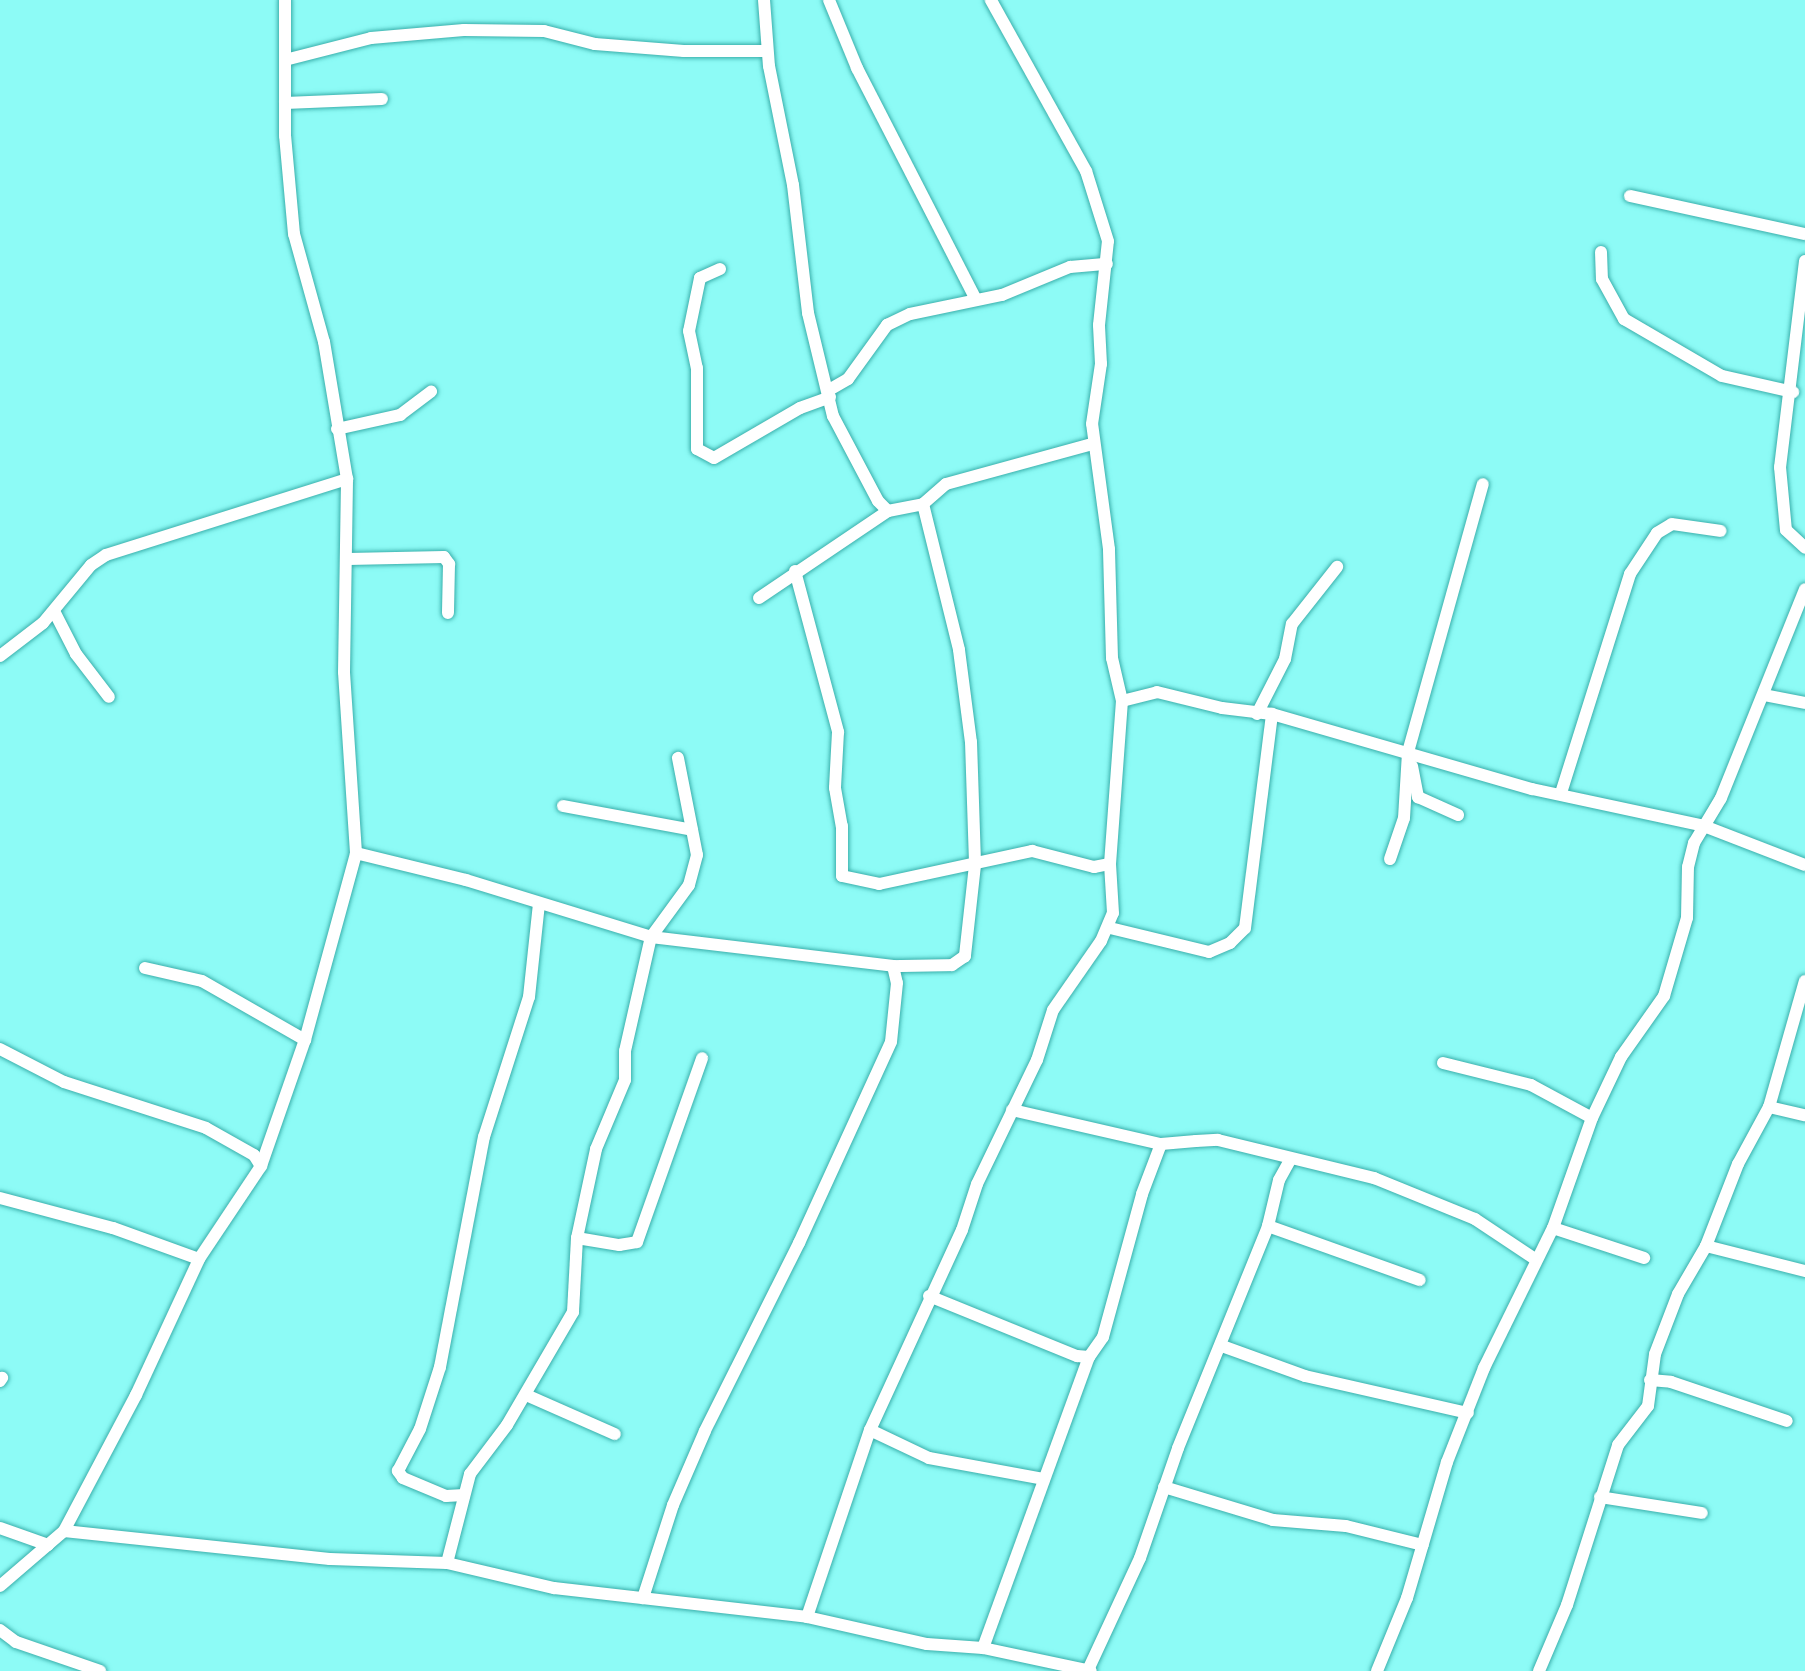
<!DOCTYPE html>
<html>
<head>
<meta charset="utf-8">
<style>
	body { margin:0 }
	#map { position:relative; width:1805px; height:1671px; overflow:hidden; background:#8dfbf6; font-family:"DM Sans",sans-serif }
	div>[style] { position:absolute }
	.roads { filter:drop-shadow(0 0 2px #3aafab) drop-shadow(0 0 2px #3aafab) }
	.minor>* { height:12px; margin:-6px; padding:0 6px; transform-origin:6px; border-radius:6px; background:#fff }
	span { translate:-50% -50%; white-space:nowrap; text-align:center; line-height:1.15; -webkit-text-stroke:7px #d4fbf9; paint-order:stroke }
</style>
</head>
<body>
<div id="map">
	<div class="roads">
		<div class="minor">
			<div style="left:764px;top:0;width:66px;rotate:85.7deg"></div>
			<div style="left:769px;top:66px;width:121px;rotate:78.6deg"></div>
			<div style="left:793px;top:185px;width:129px;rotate:83.3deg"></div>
			<div style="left:808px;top:313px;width:106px;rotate:76.4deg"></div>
			<div style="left:833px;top:416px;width:96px;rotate:62.1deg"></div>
			<div style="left:878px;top:501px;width:14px;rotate:45deg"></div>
			<div style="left:829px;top:0;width:74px;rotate:67.6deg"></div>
			<div style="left:857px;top:68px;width:259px;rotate:62.8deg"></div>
			<div style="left:285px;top:60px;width:89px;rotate:-14.3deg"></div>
			<div style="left:371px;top:38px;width:93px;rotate:-4.9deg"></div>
			<div style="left:464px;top:30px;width:80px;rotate:0.7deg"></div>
			<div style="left:544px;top:31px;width:53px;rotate:14.3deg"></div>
			<div style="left:595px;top:44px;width:89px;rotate:4.5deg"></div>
			<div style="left:684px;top:51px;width:83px"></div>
			<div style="left:285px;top:103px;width:97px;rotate:-2.4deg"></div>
			<div style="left:1630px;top:196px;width:179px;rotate:12.3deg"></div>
			<div style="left:1601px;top:252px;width:27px;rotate:88deg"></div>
			<div style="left:1602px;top:279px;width:46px;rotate:61.2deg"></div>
			<div style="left:1624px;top:319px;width:113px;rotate:30.2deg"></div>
			<div style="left:1722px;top:376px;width:73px;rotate:12.7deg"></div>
			<div style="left:1805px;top:261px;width:208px;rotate:96.9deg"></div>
			<div style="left:1780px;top:467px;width:63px;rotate:84.6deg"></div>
			<div style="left:1786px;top:530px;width:26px;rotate:43deg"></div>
			<div style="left:720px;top:269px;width:22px;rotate:156deg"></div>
			<div style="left:700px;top:278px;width:54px;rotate:101.7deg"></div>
			<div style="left:689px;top:331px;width:38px;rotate:78deg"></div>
			<div style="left:697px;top:368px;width:81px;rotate:90deg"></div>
			<div style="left:697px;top:449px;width:19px;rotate:28deg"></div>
			<div style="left:714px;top:458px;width:99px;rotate:-30.2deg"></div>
			<div style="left:800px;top:408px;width:32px;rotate:-20deg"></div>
			<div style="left:829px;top:390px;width:22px;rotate:-30deg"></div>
			<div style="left:848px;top:379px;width:67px;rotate:-54.2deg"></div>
			<div style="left:887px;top:325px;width:25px;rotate:-26deg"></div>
			<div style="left:910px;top:314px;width:94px;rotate:-11.7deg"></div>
			<div style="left:1002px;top:295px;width:74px;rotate:-22.4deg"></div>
			<div style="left:1070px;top:267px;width:37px;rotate:-5deg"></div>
			<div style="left:337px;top:429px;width:65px;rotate:-12.5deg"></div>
			<div style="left:400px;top:415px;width:39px;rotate:-37deg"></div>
			<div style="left:923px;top:504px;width:30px;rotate:-41deg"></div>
			<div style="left:946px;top:484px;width:151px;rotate:-15.3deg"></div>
			<div style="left:348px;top:559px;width:96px;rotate:-1.2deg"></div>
			<div style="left:444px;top:557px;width:9px;rotate:54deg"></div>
			<div style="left:449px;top:564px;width:49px;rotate:91.2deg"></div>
			<div style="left:795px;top:571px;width:167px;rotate:75deg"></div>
			<div style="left:838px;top:732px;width:56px;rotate:93.1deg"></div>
			<div style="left:835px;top:788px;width:39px;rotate:80deg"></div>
			<div style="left:842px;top:826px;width:50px;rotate:90deg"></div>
			<div style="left:842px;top:876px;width:38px;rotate:12deg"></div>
			<div style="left:879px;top:884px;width:157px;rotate:-12.2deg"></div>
			<div style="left:1032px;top:851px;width:64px;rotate:14.5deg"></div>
			<div style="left:1094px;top:867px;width:16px;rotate:-11deg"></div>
			<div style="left:759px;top:598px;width:156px;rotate:-34deg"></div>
			<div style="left:888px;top:511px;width:36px;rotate:-11deg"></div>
			<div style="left:923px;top:504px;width:150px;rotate:76.1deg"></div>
			<div style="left:959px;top:650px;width:93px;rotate:82.6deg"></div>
			<div style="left:971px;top:742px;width:123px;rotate:88.1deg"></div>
			<div style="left:975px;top:865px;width:92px;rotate:96.3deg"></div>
			<div style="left:965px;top:956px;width:16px;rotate:145deg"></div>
			<div style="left:952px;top:965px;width:59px;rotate:179deg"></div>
			<div style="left:54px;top:611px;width:48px;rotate:62.9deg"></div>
			<div style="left:76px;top:654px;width:54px;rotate:52.5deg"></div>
			<div style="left:0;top:656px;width:54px;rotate:-37.5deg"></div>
			<div style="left:43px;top:623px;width:75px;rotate:-50.4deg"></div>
			<div style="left:91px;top:565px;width:18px;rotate:-34deg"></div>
			<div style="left:106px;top:555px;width:253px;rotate:-17.5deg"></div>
			<div style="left:1764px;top:695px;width:42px;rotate:11deg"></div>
			<div style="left:1122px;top:701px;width:36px;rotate:-14deg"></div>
			<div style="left:1157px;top:692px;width:67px;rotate:13.8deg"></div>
			<div style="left:1222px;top:708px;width:50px;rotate:6.8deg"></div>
			<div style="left:1272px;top:714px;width:271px;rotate:16.1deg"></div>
			<div style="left:1532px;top:789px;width:176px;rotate:12.1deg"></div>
			<div style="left:1704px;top:826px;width:108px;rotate:21.1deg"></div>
			<div style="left:1257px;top:714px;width:62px;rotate:-63deg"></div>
			<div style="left:1285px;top:659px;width:36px;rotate:-79deg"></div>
			<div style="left:1292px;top:624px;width:73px;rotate:-51.7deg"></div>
			<div style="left:1412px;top:766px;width:32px;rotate:79deg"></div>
			<div style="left:1418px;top:797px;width:44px;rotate:24.2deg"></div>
			<div style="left:1561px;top:793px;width:230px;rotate:-72.5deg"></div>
			<div style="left:1630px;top:574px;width:49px;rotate:-56.6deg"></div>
			<div style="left:1657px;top:533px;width:17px;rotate:-31deg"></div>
			<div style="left:1672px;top:524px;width:49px;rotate:8.1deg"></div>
			<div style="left:563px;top:806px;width:131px;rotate:10.5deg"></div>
			<div style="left:356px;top:853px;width:113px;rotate:13.8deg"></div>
			<div style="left:466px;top:880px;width:194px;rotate:17.1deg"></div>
			<div style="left:651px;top:937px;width:244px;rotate:6.8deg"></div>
			<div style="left:893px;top:966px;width:17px;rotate:77deg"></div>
			<div style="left:897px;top:983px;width:59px;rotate:95.8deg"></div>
			<div style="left:891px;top:1042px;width:221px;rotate:114.6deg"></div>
			<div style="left:799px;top:1243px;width:210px;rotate:116.6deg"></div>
			<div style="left:705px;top:1431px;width:81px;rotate:113.4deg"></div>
			<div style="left:673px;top:1505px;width:98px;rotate:107.9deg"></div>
			<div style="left:1390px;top:859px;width:43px;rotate:-71.1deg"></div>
			<div style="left:1404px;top:818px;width:66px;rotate:-86.5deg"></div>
			<div style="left:1408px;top:752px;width:278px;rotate:-74.4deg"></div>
			<div style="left:1110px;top:928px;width:102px;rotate:13.6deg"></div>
			<div style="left:1209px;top:952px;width:23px;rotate:-23deg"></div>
			<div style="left:1230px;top:943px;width:21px;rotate:-45deg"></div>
			<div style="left:1245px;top:928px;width:216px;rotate:-82.8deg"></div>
			<div style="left:145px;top:968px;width:58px;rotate:12.8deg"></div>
			<div style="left:202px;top:981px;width:119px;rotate:29.8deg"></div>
			<div style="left:0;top:1049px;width:72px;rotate:27.3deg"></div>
			<div style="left:64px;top:1082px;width:149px;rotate:17.9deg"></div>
			<div style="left:206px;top:1128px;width:55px;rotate:29.4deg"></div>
			<div style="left:254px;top:1155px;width:13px;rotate:58deg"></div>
			<div style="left:1443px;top:1063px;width:91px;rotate:14deg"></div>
			<div style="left:1531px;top:1085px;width:69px;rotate:28.4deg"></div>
			<div style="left:1769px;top:1107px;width:131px;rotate:-74.1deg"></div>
			<div style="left:1012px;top:1110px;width:153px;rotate:12.9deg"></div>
			<div style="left:0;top:1198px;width:117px;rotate:14.9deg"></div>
			<div style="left:113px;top:1228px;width:91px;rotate:19.8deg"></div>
			<div style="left:1268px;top:1226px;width:161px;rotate:19.6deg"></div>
			<div style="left:1553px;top:1228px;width:96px;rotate:18.2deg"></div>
			<div style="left:577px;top:1238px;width:43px;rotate:9.5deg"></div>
			<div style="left:619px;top:1245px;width:18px;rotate:-9deg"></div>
			<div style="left:637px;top:1242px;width:195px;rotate:-70.5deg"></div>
			<div style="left:1706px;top:1246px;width:102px;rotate:14.2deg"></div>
			<div style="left:929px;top:1296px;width:160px;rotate:22.1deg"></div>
			<div style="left:1077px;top:1356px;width:12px;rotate:5deg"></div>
			<div style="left:1089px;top:1357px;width:24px;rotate:-55deg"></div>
			<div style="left:1103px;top:1337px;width:148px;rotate:-74.7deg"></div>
			<div style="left:1142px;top:1194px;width:53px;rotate:-69.2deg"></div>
			<div style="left:1161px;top:1144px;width:35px;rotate:-5deg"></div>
			<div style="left:1196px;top:1141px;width:22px;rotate:-3deg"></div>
			<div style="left:1218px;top:1140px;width:161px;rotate:13.7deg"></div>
			<div style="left:1374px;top:1178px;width:109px;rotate:22.1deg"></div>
			<div style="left:1475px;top:1219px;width:72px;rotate:33.7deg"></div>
			<div style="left:1222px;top:1346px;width:88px;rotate:19.9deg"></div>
			<div style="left:1305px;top:1376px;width:167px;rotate:12.8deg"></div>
			<div style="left:1650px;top:1380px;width:21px;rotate:5deg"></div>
			<div style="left:1671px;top:1382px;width:122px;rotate:18.6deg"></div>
			<div style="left:0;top:1381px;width:4px;rotate:-56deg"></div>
			<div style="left:526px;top:1395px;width:97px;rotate:23.7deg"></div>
			<div style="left:870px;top:1430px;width:65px;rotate:25.4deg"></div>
			<div style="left:929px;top:1458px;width:116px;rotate:10.4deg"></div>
			<div style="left:1164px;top:1487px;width:114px;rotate:16.8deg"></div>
			<div style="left:1273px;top:1520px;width:73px;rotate:4.7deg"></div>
			<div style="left:1346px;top:1526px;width:79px;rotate:13.9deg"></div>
			<div style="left:464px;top:1495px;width:18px;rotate:177deg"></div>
			<div style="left:446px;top:1496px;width:47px;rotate:-157.3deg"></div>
			<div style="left:403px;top:1478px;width:9px;rotate:-126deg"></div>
			<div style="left:398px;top:1471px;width:47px;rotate:-62.4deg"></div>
			<div style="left:420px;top:1429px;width:65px;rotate:-72.1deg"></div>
			<div style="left:440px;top:1367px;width:234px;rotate:-79.2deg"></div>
			<div style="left:484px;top:1137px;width:147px;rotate:-72.2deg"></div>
			<div style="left:529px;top:997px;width:94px;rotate:-83.9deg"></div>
			<div style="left:1600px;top:1497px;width:103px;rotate:8.9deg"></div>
			<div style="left:0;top:1528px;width:51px;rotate:19.5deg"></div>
			<div style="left:64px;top:1531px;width:267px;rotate:6deg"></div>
			<div style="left:330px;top:1559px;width:117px;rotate:2deg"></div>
			<div style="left:447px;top:1563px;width:110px;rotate:13.2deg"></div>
			<div style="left:554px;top:1588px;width:255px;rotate:6.5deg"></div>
			<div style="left:807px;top:1617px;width:123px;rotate:12.7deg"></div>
			<div style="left:927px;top:1644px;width:56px;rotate:4.1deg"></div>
			<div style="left:983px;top:1648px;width:110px;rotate:12deg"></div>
			<div style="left:447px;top:1563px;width:92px;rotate:-75.5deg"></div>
			<div style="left:470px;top:1474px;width:61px;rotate:-52.9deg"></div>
			<div style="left:507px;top:1425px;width:131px;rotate:-59.7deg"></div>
			<div style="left:573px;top:1312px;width:74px;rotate:-86.9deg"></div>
			<div style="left:577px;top:1238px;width:91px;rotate:-77.9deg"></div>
			<div style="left:596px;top:1149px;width:75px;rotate:-67.2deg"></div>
			<div style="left:625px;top:1080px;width:29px;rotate:-90deg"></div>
			<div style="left:625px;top:1051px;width:117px;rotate:-77.2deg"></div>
			<div style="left:651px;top:937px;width:64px;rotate:-53.8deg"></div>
			<div style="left:689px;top:885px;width:31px;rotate:-75deg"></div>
			<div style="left:697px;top:855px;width:99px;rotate:-101.1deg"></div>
			<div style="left:0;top:1586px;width:84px;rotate:-40.7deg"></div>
			<div style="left:64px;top:1531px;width:154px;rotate:-62.1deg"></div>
			<div style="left:136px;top:1395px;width:150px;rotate:-65.1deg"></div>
			<div style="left:199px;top:1259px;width:112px;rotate:-56.3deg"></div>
			<div style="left:261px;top:1166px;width:133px;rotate:-70.8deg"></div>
			<div style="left:305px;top:1040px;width:194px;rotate:-74.7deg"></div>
			<div style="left:356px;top:853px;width:181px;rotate:-93.8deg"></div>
			<div style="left:344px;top:672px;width:193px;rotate:-89.1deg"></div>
			<div style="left:347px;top:479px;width:139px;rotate:-99.5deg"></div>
			<div style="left:324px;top:342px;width:112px;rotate:-105.5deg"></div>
			<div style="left:294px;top:234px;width:98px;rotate:-95.2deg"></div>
			<div style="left:285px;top:136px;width:136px;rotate:-90deg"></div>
			<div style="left:807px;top:1617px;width:197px;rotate:-71.4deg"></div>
			<div style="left:870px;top:1430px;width:220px;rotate:-65.3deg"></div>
			<div style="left:962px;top:1230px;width:48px;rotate:-71.9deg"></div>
			<div style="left:977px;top:1184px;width:138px;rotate:-64.2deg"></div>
			<div style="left:1037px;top:1060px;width:52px;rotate:-72.3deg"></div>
			<div style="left:1053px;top:1010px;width:84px;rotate:-55.2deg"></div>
			<div style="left:1101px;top:941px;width:30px;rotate:-67deg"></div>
			<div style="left:1113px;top:913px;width:49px;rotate:-93.5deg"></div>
			<div style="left:1110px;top:864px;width:163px;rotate:-85.8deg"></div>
			<div style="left:1122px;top:701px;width:44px;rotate:-103.1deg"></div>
			<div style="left:1112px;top:658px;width:109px;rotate:-91.6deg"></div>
			<div style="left:1109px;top:549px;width:126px;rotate:-97.7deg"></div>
			<div style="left:1092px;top:424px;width:61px;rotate:-81.5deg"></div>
			<div style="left:1101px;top:364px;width:39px;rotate:-93deg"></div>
			<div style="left:1099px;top:325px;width:84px;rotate:-83.9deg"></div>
			<div style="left:1108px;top:241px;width:73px;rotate:-107.4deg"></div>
			<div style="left:1086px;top:171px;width:196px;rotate:-119.1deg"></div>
			<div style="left:0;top:1630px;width:20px;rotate:37deg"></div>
			<div style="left:16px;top:1642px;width:89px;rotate:19deg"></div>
			<div style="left:983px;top:1648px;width:310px;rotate:-70deg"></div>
			<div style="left:1088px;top:1670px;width:123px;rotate:-65.1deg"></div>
			<div style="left:1140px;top:1558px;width:116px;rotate:-70.9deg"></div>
			<div style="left:1178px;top:1448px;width:240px;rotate:-67.9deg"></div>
			<div style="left:1268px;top:1226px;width:47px;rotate:-76.6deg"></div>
			<div style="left:1279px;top:1180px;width:23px;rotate:-61deg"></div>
			<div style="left:1377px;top:1671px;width:79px;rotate:-67.7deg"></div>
			<div style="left:1407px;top:1598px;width:142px;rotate:-73.6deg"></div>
			<div style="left:1447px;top:1462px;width:101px;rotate:-68.5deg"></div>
			<div style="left:1484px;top:1368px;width:156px;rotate:-63.8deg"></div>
			<div style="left:1553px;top:1228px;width:117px;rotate:-70.5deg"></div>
			<div style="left:1592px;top:1118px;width:68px;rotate:-64.6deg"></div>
			<div style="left:1621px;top:1057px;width:75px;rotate:-54.8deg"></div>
			<div style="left:1664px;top:996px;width:81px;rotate:-73.6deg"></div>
			<div style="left:1687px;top:918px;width:51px;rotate:-88.9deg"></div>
			<div style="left:1688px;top:867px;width:25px;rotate:-76deg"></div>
			<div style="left:1694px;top:843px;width:52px;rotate:-59deg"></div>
			<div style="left:1721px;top:798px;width:225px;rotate:-68.1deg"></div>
			<div style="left:1539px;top:1671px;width:72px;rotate:-67deg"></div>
			<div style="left:1567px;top:1605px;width:168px;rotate:-72.3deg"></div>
			<div style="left:1618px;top:1445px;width:49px;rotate:-52.4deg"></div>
			<div style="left:1648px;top:1406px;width:52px;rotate:-82.3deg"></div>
			<div style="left:1655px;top:1354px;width:64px;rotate:-69deg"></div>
			<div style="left:1678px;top:1294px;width:56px;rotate:-59.7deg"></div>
			<div style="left:1706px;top:1246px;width:88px;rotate:-68.7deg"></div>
			<div style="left:1738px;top:1164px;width:65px;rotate:-61.5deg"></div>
			<div style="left:1769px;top:1107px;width:37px;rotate:13deg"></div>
		</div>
	</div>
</div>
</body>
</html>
